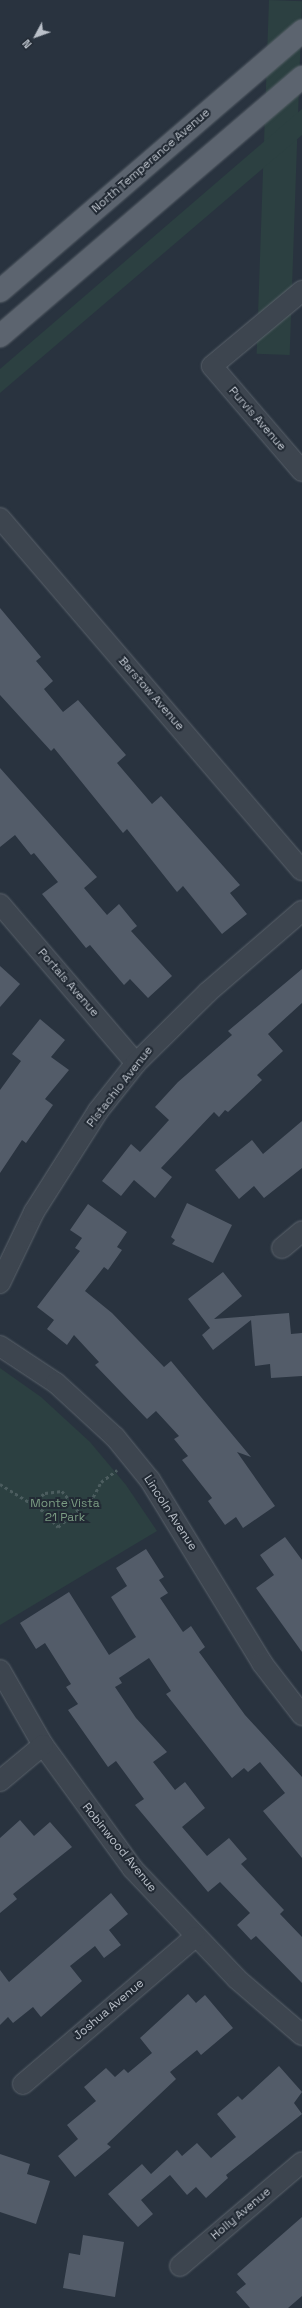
<!DOCTYPE html>
<html>
<head>
<meta charset="utf-8">
<style>
	body { margin:0 }
	#map { position:relative; width:302px; height:2308px; overflow:hidden; background:#29333f; font-family:"Space Grotesk",sans-serif }
	div>[style] { position:absolute }
	.green>* { inset:0; background:#2c4041; transform-origin:0 0 }
	.building>* { inset:0; background:#535c69 }
	.path>* { height:2.5px; margin-top:-1.25px; transform-origin:0; background:repeating-linear-gradient(90deg,#4c5d5f 0 3px,transparent 0 6px) }
	.roads { filter:drop-shadow(0 0 1px #5b636c) drop-shadow(0 0 1px #5b636c) }
	.minor>* { height:20px; margin:-10px; padding:0 10px; transform-origin:10px; border-radius:10px; background:#3d454f }
	.major>* { height:22px; margin:-11px; padding:0 11px; transform-origin:11px; border-radius:11px; background:#5c646f }
	span { translate:-50% -50%; white-space:nowrap; text-align:center; line-height:1.15; -webkit-text-stroke:4px #222a34; paint-order:stroke }
	.street-label { font-size:12px; color:#bac0c9 }
	.park-label { font-size:12px; color:#7b9c83 }
	.north { position:absolute; left:16px; top:16px; width:40px; height:40px; -webkit-text-stroke:3px #222a34; paint-order:stroke; rotate:229deg; font-size:11px; font-weight:700; line-height:16px; text-align:center; color:#bac0c9 }
	.north::after { content:''; display:block; margin:auto; width:14px; height:18px; background:#bac0c9; clip-path:polygon(50% 0,100% 100%,50% 72%,0 100%) }
</style>
</head>
<body>
<div id="map">
	<div class="green">
		<div style="left:269px;top:0;width:33px;height:354px;rotate:2deg"></div>
		<div style="clip-path:polygon(302px 109px,302px 135px,0 393px,0 369px)"></div>
		<div style="clip-path:polygon(0 1368px,41px 1397px,90px 1442px,126px 1485px,157px 1531px,0 1625px)"></div>
	</div>
	<div class="building">
		<div style="clip-path:polygon(0 608px,41px 657px,36px 661px,53px 681px,44px 689px,63px 712px,78px 700px,126px 755px,117px 763px,152px 804px,161px 796px,240px 885px,230px 893px,247px 914px,222px 934px,183px 886px,177px 892px,127px 829px,123px 833px,54px 748px,51px 751px,0 695px)"></div>
		<div style="clip-path:polygon(0 768px,97px 877px,84px 888px,107px 915px,119px 904px,137px 926px,131px 931px,172px 976px,148px 998px,130px 979px,124px 985px,90px 945px,86px 948px,42px 894px,58px 882px,34px 853px,31px 855px,15px 835px,0 847px)"></div>
		<div style="clip-path:polygon(0 966px,20px 984px,0 1007px)"></div>
		<div style="clip-path:polygon(302px 969px,302px 1003px,268px 1034px,283px 1051px,257px 1075px,262px 1080px,228px 1112px,225px 1110px,219px 1117px,214px 1112px,161px 1168px,172px 1177px,155px 1198px,134px 1180px,121px 1196px,102px 1181px,131px 1144px,140px 1152px,169px 1120px,155px 1107px,178px 1082px,232px 1035px,228px 1031px)"></div>
		<div style="clip-path:polygon(40px 1019px,65px 1040px,51px 1057px,69px 1070px,45px 1099px,53px 1105px,26px 1143px,22px 1140px,0 1173px,0 1090px,21px 1061px,12px 1054px)"></div>
		<div style="clip-path:polygon(302px 1121px,302px 1168px,264px 1198px,254px 1186px,239px 1199px,215px 1170px,252px 1140px,263px 1154px)"></div>
		<div style="clip-path:polygon(187px 1203px,232px 1225px,213px 1263px,172px 1244px,175px 1240px,171px 1237px)"></div>
		<div style="clip-path:polygon(88px 1204px,127px 1232px,117px 1247px,122px 1250px,108px 1270px,104px 1267px,85px 1291px,112px 1313px,164px 1367px,171px 1361px,251px 1457px,237px 1452px,275px 1506px,243px 1528px,236px 1517px,225px 1525px,208px 1501px,212px 1498px,182px 1460px,188px 1456px,174px 1439px,179px 1436px,156px 1411px,147px 1419px,95px 1365px,99px 1362px,74px 1335px,67px 1345px,47px 1329px,54px 1320px,37px 1307px,80px 1251px,75px 1248px,82px 1238px,70px 1230px)"></div>
		<div style="clip-path:polygon(223px 1272px,242px 1296px,214px 1319px,289px 1313px,291px 1334px,302px 1333px,302px 1376px,271px 1378px,270px 1364px,255px 1366px,251px 1320px,213px 1350px,202px 1335px,210px 1328px,188px 1299px)"></div>
		<div style="clip-path:polygon(285px 1537px,302px 1560px,302px 1652px,256px 1588px,274px 1575px,260px 1555px)"></div>
		<div style="clip-path:polygon(146px 1549px,164px 1577px,159px 1580px,168px 1593px,160px 1598px,183px 1632px,191px 1626px,205px 1647px,199px 1652px,245px 1715px,302px 1777px,302px 1858px,263px 1811px,285px 1793px,260px 1762px,248px 1772px,244px 1768px,232px 1778px,166px 1694px,171px 1691px,149px 1658px,119px 1678px,122px 1683px,115px 1687px,136px 1718px,167px 1752px,153px 1762px,175px 1790px,185px 1782px,205px 1808px,182px 1827px,207px 1856px,229px 1838px,247px 1859px,241px 1864px,284px 1910px,280px 1914px,302px 1937px,302px 1983px,256px 1936px,251px 1940px,237px 1925px,250px 1913px,220px 1882px,208px 1892px,135px 1805px,144px 1799px,116px 1761px,108px 1767px,68px 1710px,78px 1704px,66px 1687px,71px 1684px,45px 1643px,36px 1649px,20px 1623px,69px 1592px,109px 1655px,136px 1637px,111px 1597px,127px 1586px,116px 1568px)"></div>
		<div style="clip-path:polygon(20px 1820px,34px 1836px,50px 1822px,72px 1847px,13px 1894px,17px 1899px,0 1913px,0 1838px)"></div>
		<div style="clip-path:polygon(111px 1893px,128px 1914px,109px 1930px,121px 1945px,104px 1958px,95px 1946px,70px 1966px,82px 1981px,41px 2017px,33px 2007px,13px 2023px,8px 2017px,0 2025px,0 1970px,9px 1982px)"></div>
		<div style="clip-path:polygon(188px 1994px,196px 2003px,205px 1995px,233px 2028px,201px 2055px,197px 2050px,170px 2072px,176px 2079px,107px 2144px,111px 2147px,75px 2177px,58px 2156px,78px 2139px,67px 2125px,96px 2101px,84px 2087px,106px 2068px,115px 2077px,124px 2069px,128px 2073px,152px 2053px,140px 2038px)"></div>
		<div style="clip-path:polygon(279px 2066px,302px 2092px,294px 2103px,302px 2114px,226px 2175px,228px 2178px,206px 2198px,196px 2187px,187px 2195px,170px 2175px,141px 2200px,153px 2214px,138px 2227px,108px 2194px,142px 2164px,151px 2174px,177px 2150px,182px 2156px,197px 2143px,211px 2158px,236px 2137px,217px 2114px,238px 2096px,242px 2100px)"></div>
		<div style="clip-path:polygon(0 2154px,30px 2164px,27px 2174px,50px 2181px,36px 2224px,0 2212px)"></div>
		<div style="clip-path:polygon(302px 2217px,302px 2296px,288px 2308px,250px 2308px,236px 2292px,246px 2284px,237px 2274px)"></div>
		<div style="clip-path:polygon(83px 2235px,124px 2242px,115px 2297px,63px 2288px,69px 2253px,80px 2255px)"></div>
	</div>
	<div class="path">
		<div style="left:0;top:1484px;width:53px;rotate:31.9deg"></div>
		<div style="left:45px;top:1512px;width:20px;rotate:49deg"></div>
		<div style="left:58px;top:1527px;width:46px;rotate:-40.6deg"></div>
		<div style="left:93px;top:1497px;width:17px;rotate:-62deg"></div>
		<div style="left:101px;top:1482px;width:20px;rotate:-37deg"></div>
		<div style="left:32px;top:1503px;width:16px;rotate:-38deg"></div>
		<div style="left:45px;top:1493px;width:17px;rotate:-7deg"></div>
		<div style="left:62px;top:1491px;width:23px;rotate:50deg"></div>
	</div>
	<div class="roads">
		<div class="minor">
			<div style="left:302px;top:291px;width:117px;rotate:140.2deg"></div>
			<div style="left:212px;top:366px;width:138px;rotate:49.4deg"></div>
			<div style="left:0;top:518px;width:464px;rotate:49.4deg"></div>
			<div style="left:0;top:904px;width:209px;rotate:49.5deg"></div>
			<div style="left:282px;top:1248px;width:26px;rotate:-40deg"></div>
			<div style="left:0;top:1283px;width:79px;rotate:-64.4deg"></div>
			<div style="left:34px;top:1212px;width:120px;rotate:-57.6deg"></div>
			<div style="left:98px;top:1111px;width:61px;rotate:-51.6deg"></div>
			<div style="left:136px;top:1063px;width:101px;rotate:-44.6deg"></div>
			<div style="left:208px;top:992px;width:124px;rotate:-40.8deg"></div>
			<div style="left:0;top:1346px;width:67px;rotate:33.5deg"></div>
			<div style="left:56px;top:1383px;width:80px;rotate:42.5deg"></div>
			<div style="left:115px;top:1437px;width:55px;rotate:50.9deg"></div>
			<div style="left:150px;top:1480px;width:215px;rotate:58.5deg"></div>
			<div style="left:262px;top:1663px;width:66px;rotate:52.4deg"></div>
			<div style="left:0;top:1670px;width:86px;rotate:60.2deg"></div>
			<div style="left:43px;top:1745px;width:153px;rotate:54deg"></div>
			<div style="left:133px;top:1869px;width:151px;rotate:46.6deg"></div>
			<div style="left:237px;top:1979px;width:86px;rotate:40.7deg"></div>
			<div style="left:0;top:1781px;width:56px;rotate:-39.9deg"></div>
			<div style="left:23px;top:2084px;width:226px;rotate:-40.5deg"></div>
			<div style="left:180px;top:2266px;width:160px;rotate:-40.4deg"></div>
		</div>
		<div class="major">
			<div style="left:0;top:291px;width:399px;rotate:-40.7deg"></div>
			<div style="left:0;top:336px;width:398px;rotate:-40.6deg"></div>
		</div>
	</div>
	<div class="street-label">
		<span style="left:151px;top:161px;rotate:-41deg">North Temperance Avenue</span>
		<span style="left:257px;top:419px;rotate:49deg">Purvis Avenue</span>
		<span style="left:151px;top:694px;rotate:49deg">Barstow Avenue</span>
		<span style="left:68px;top:983px;rotate:49deg">Portals Avenue</span>
		<span style="left:120px;top:1087px;rotate:-52deg">Pistachio Avenue</span>
		<span style="left:170px;top:1513px;rotate:57deg">Lincoln Avenue</span>
		<span style="left:119px;top:1848px;rotate:51deg">Robinwood Avenue</span>
		<span style="left:109px;top:2010px;rotate:-40deg">Joshua Avenue</span>
		<span style="left:241px;top:2214px;rotate:-40deg">Holly Avenue</span>
	</div>
	<div class="park-label">
		<span style="left:65px;top:1511px">Monte Vista<br>21 Park</span>
	</div>
	<div class="north">N</div>
</div>
</body>
</html>
